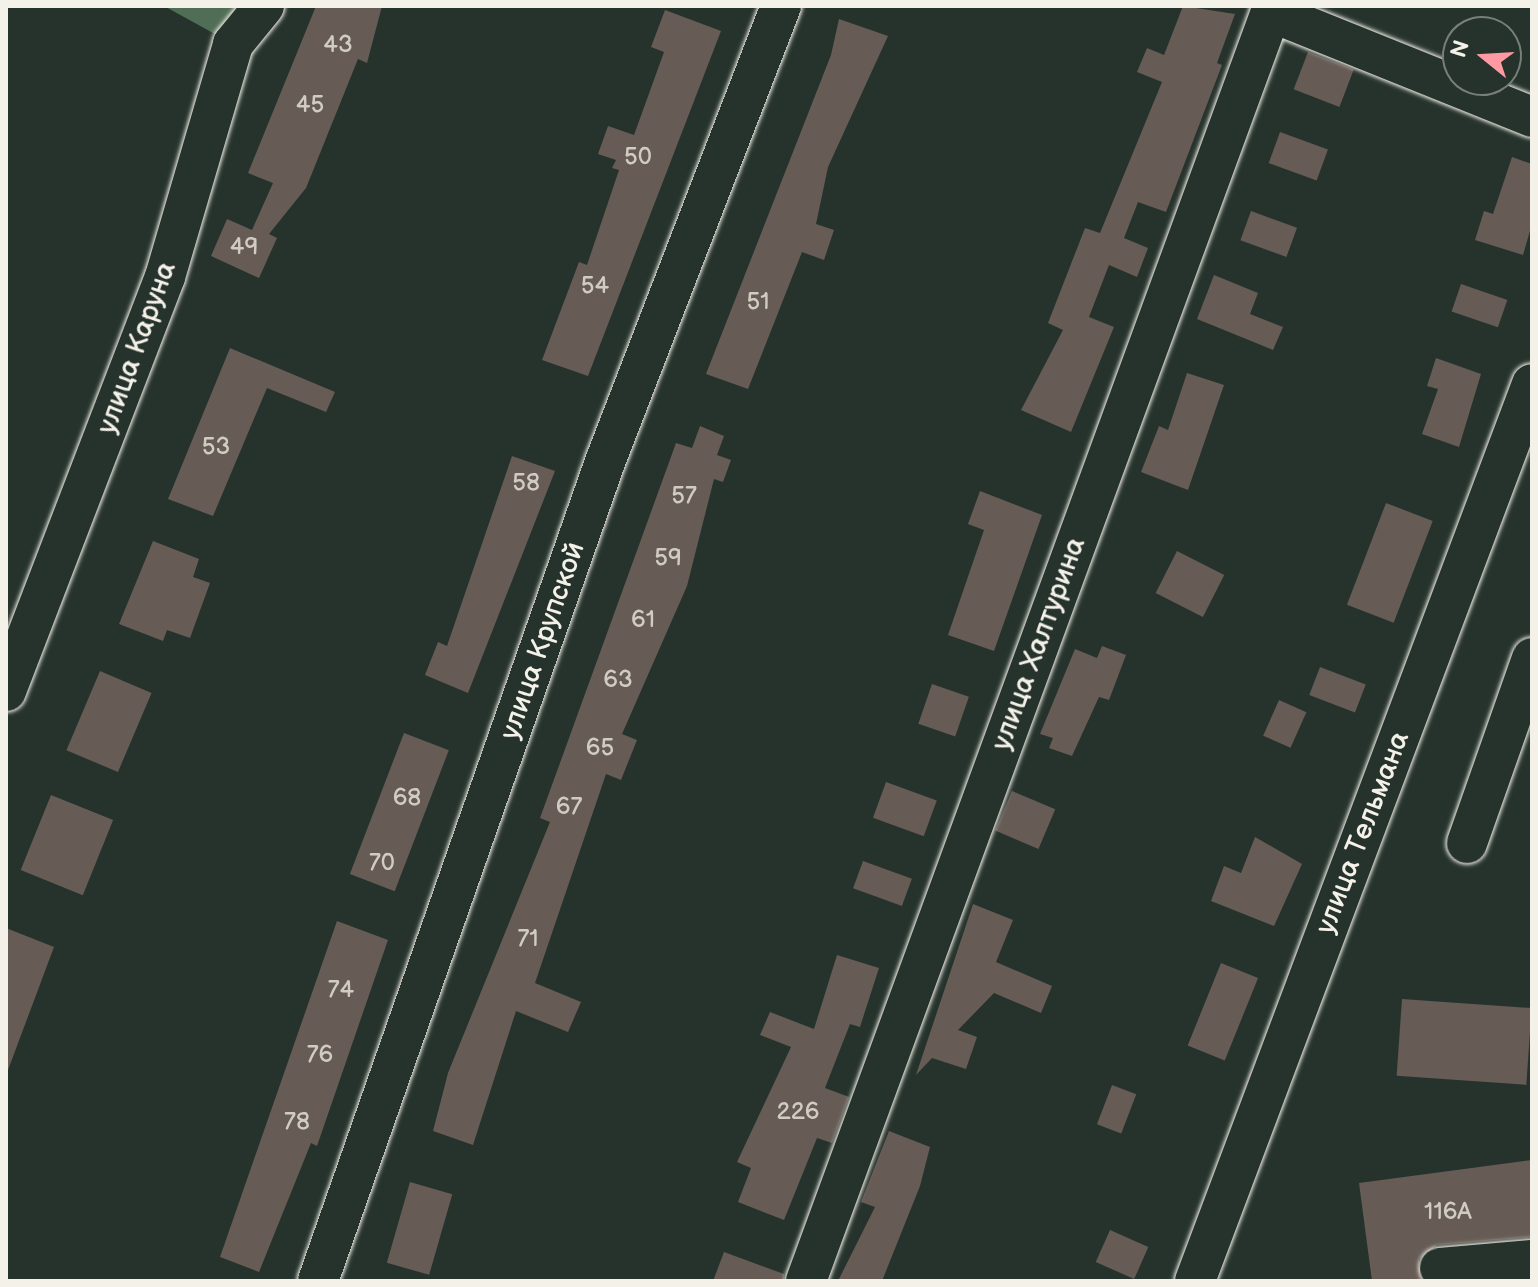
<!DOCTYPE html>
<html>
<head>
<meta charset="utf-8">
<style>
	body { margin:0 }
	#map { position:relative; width:1538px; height:1287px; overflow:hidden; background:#26332d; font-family:"Balsamiq Sans",sans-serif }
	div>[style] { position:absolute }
	.green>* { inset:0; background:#506e56 }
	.building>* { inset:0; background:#665b55; transform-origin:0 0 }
	.roads { filter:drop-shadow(0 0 2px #f4f1e8) drop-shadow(0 0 2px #f4f1e8) }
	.minor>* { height:40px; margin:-20px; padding:0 20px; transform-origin:20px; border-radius:20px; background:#26332d }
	span { translate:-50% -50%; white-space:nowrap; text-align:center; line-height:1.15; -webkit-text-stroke:8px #26332d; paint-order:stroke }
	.number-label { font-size:24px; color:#d0ccc3 }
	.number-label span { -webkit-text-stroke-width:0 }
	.street-label { font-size:28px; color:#f4f1e8 }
	.frame { position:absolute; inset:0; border:8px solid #f4f1e8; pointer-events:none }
	.north { position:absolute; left:1442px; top:16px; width:80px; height:80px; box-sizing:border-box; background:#26332d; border:2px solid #787f78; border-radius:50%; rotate:288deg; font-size:22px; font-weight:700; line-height:32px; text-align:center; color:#f4f1e8 }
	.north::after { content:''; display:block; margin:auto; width:28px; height:36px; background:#ff9aa2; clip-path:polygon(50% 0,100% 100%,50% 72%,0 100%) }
</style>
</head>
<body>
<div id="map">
	<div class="green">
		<div style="clip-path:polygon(164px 6px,247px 6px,233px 44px)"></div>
	</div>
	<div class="building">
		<div style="clip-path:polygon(316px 6px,382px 6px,367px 63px,358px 59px,306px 188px,269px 234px,277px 238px,259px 278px,211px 256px,227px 219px,252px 230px,273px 183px,248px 173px)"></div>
		<div style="clip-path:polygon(1183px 6px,1235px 14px,1217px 63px,1222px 65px,1166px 212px,1138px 202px,1124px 238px,1148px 248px,1137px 277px,1109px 265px,1089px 317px,1114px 327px,1071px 432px,1021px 410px,1063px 330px,1048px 323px,1085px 228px,1100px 233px,1162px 82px,1137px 72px,1147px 48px,1164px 55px)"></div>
		<div style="clip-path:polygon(665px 10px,721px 31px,588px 376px,542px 360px,579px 262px,587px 265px,619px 170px,612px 168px,616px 160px,598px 154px,608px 126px,634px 135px,664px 52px,651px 47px)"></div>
		<div style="clip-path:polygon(839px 19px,888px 36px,828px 167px,816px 224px,834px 230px,824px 260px,802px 252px,748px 389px,706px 374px,831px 55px)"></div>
		<div style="left:1308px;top:52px;width:49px;height:40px;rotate:21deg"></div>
		<div style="left:1280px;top:132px;width:51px;height:33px;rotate:20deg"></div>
		<div style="clip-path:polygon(1512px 157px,1532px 164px,1532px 224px,1523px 255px,1475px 240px,1484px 211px,1493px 214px)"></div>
		<div style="left:1251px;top:211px;width:49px;height:31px;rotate:20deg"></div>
		<div style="clip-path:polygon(1214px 275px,1258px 293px,1250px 314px,1283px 327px,1273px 350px,1197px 319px)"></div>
		<div style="left:1461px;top:284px;width:49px;height:29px;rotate:19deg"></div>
		<div style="clip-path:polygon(230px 348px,335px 392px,326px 412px,267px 388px,213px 516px,168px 499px)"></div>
		<div style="clip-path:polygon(1436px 358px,1481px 374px,1459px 447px,1422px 434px,1438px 389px,1427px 386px)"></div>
		<div style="clip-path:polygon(1187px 373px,1224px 385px,1188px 490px,1141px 472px,1159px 426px,1168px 430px)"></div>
		<div style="clip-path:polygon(700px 426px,724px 436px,717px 455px,731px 460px,723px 482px,714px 479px,687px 586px,622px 734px,637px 740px,621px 780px,606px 774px,535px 983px,581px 1002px,568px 1032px,516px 1011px,473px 1145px,433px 1131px,448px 1073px,550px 822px,540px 818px,676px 443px,692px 448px)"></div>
		<div style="clip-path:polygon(512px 456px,555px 471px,468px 693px,425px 675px,438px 642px,447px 646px)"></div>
		<div style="clip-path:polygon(980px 491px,1042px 515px,994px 651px,948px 635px,984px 530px,968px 524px)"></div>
		<div style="left:1386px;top:503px;width:50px;height:109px;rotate:21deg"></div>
		<div style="clip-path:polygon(153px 541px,199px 559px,193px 577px,210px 583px,190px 638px,167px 630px,163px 641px,119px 624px)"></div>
		<div style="left:1177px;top:551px;width:53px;height:47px;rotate:27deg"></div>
		<div style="clip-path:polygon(1102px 646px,1126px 655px,1109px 700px,1099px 697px,1072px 756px,1049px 748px,1053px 738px,1040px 734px,1075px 649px,1097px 658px)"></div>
		<div style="left:1320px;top:667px;width:49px;height:30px;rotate:21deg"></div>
		<div style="left:100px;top:671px;width:56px;height:86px;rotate:23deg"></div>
		<div style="left:932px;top:684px;width:39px;height:42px;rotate:19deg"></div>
		<div style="left:1279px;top:700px;width:30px;height:39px;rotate:24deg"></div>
		<div style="left:404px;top:733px;width:48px;height:151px;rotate:21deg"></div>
		<div style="left:886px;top:782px;width:54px;height:38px;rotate:20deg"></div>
		<div style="left:1012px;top:791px;width:47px;height:43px;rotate:23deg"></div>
		<div style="left:51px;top:795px;width:67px;height:81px;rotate:22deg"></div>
		<div style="clip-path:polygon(1255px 837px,1302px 864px,1274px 926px,1211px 901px,1224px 866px,1241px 873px)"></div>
		<div style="left:863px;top:861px;width:52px;height:29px;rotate:20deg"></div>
		<div style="clip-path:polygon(973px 904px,1013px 920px,996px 962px,1052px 986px,1041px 1013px,994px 993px,958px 1030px,977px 1037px,966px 1069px,932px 1058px,916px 1075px)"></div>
		<div style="clip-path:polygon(337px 921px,388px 940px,317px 1146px,311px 1143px,259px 1272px,220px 1257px)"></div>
		<div style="clip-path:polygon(6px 928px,54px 947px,8px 1070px,6px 1069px)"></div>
		<div style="clip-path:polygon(837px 955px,879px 968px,860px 1027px,850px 1024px,825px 1088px,849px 1097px,832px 1143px,817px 1138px,784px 1220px,738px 1202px,751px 1168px,737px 1162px,791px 1047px,760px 1035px,770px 1012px,814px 1029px)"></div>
		<div style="left:1221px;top:963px;width:40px;height:89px;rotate:22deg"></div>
		<div style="left:1402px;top:999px;width:130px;height:77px;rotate:4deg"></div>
		<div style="left:1112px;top:1085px;width:26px;height:42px;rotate:21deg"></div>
		<div style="clip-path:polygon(889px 1131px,930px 1147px,920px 1186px,882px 1281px,838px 1281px,875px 1207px,861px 1202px)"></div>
		<div style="clip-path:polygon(1532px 1160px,1532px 1237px,1437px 1245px,1419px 1259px,1421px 1281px,1372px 1281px,1359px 1183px)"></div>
		<div style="left:410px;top:1182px;width:44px;height:84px;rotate:16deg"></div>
		<div style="left:1110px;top:1230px;width:42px;height:35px;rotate:24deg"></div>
		<div style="clip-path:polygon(724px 1252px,784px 1274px,784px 1281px,713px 1281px)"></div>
	</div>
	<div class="roads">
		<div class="minor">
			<div style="left:1271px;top:12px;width:281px;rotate:21.9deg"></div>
			<div style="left:6px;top:691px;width:443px;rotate:-69deg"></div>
			<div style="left:165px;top:277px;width:243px;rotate:-73.7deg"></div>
			<div style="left:233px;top:44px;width:49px;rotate:-50.8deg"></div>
			<div style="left:1467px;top:843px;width:196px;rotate:-70.6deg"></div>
			<div style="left:1440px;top:1268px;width:92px;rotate:-5deg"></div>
			<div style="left:318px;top:1281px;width:868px;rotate:-70.69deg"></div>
			<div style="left:605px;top:462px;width:489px;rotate:-68.9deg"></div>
			<div style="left:806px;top:1281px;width:1358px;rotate:-69.88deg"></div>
			<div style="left:1195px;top:1281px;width:958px;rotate:-69.41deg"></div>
		</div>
	</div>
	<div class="number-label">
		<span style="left:338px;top:45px">43</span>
		<span style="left:310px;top:105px">45</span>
		<span style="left:638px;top:157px">50</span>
		<span style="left:244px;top:247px">49</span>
		<span style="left:595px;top:286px">54</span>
		<span style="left:758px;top:302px">51</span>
		<span style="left:216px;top:447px">53</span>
		<span style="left:526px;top:483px">58</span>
		<span style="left:684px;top:496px">57</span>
		<span style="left:668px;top:558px">59</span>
		<span style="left:643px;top:620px">61</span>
		<span style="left:618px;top:680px">63</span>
		<span style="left:600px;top:748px">65</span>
		<span style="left:407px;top:798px">68</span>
		<span style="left:569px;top:807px">67</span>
		<span style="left:382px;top:863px">70</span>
		<span style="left:528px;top:939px">71</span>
		<span style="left:341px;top:990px">74</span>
		<span style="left:320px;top:1055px">76</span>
		<span style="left:798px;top:1112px">226</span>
		<span style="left:297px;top:1122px">78</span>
		<span style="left:1448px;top:1212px">116А</span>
	</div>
	<div class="street-label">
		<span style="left:137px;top:348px;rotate:-70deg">улица Каруна</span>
		<span style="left:543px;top:641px;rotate:-71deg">улица Крупской</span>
		<span style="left:1039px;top:644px;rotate:-70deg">улица Халтурина</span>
		<span style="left:1363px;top:833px;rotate:-69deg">улица Тельмана</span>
	</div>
	<div class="frame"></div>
	<div class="north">N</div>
</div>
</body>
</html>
